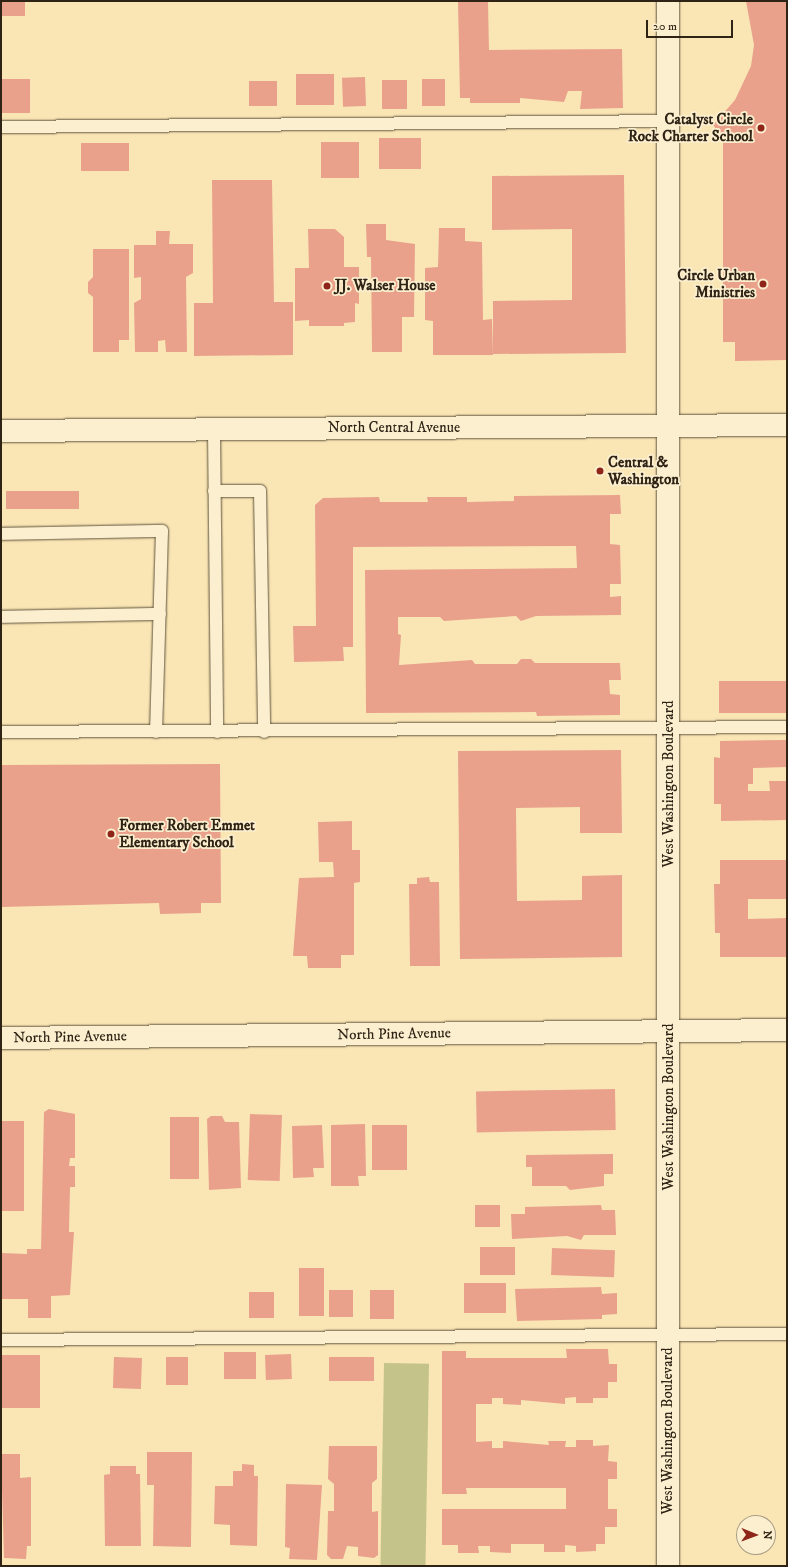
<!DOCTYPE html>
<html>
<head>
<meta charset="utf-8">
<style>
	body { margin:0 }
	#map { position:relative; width:788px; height:1567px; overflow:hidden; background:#fae6b5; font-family:"IM FELL DW Pica",serif }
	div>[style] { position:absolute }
	.green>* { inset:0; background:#c4c389; transform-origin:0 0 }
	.building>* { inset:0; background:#e9a18c; transform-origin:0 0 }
	.roads { filter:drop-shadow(0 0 1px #61543d) drop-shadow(0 0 1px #61543d) }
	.service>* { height:12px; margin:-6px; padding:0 6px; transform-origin:6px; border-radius:6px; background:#fcefcf }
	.minor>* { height:22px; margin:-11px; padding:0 11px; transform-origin:11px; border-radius:11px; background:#fcefcf }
	.tertiary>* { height:22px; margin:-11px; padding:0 11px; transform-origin:11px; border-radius:11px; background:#fcefcf }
	.dots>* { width:11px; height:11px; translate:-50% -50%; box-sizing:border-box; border:2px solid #fcefcf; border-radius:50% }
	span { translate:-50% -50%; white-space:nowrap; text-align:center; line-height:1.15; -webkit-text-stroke:3.5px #fcefcf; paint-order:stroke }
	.poi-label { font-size:15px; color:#2e2315; font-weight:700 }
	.right { translate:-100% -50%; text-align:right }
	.left { translate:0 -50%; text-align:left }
	.street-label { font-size:15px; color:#2e2315 }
	.frame { position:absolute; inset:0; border:2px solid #2e2315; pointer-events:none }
	.north { position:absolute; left:736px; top:1515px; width:40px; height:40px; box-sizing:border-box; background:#fcefcf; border:1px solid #aa9d85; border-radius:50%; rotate:91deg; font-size:11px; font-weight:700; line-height:16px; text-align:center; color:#2e2315 }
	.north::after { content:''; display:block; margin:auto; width:14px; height:18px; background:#8f2418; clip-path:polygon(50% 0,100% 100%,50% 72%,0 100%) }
	.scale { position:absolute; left:646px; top:20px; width:87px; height:18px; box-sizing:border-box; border:2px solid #2e2315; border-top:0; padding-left:5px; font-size:12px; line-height:14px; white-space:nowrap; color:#2e2315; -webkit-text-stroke:3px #fcefcf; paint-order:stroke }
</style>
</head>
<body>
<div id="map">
	<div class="green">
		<div style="left:384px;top:1363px;width:45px;height:203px;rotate:1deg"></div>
	</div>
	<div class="building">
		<div style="left:1px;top:1px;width:24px;height:15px"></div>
		<div style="clip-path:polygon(458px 1px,488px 1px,489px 50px,622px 49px,623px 108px,580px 109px,582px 91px,568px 91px,564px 102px,520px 98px,520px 103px,470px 103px,470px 98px,460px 98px)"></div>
		<div style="clip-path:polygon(746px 1px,787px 1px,787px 360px,735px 361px,735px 342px,723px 342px,723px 138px,713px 125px,735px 100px,751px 66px,754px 45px)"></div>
		<div style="left:296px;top:74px;width:38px;height:31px"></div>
		<div style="left:365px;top:77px;width:29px;height:23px;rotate:88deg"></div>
		<div style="left:1px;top:79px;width:29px;height:34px"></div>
		<div style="left:422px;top:79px;width:23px;height:27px"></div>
		<div style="left:407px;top:80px;width:29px;height:25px;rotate:90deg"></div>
		<div style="left:249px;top:81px;width:28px;height:25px"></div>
		<div style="left:379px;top:138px;width:42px;height:31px"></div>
		<div style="left:321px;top:142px;width:38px;height:36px"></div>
		<div style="left:129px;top:143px;width:28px;height:48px;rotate:90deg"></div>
		<div style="clip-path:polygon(624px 175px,626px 353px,493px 354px,493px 301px,572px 300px,572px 229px,492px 230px,492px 176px)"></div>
		<div style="clip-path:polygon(212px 180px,272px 180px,274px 302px,293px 302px,293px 355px,194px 356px,194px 303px,213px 303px)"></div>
		<div style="clip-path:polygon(366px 224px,386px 224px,386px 240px,415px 244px,414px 317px,402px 317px,402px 352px,372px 352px,371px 257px,367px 257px)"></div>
		<div style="clip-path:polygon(439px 228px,465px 228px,465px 241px,482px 242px,483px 320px,492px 319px,493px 355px,433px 355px,433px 321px,425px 320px,425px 268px,438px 267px)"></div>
		<div style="clip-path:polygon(308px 229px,335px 229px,344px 237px,344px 267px,359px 267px,359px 304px,355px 303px,355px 322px,344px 323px,344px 326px,309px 326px,309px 320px,295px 321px,295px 268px,309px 268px)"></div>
		<div style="clip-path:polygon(156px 231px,170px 231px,169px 244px,193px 244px,193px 273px,186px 277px,187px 352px,166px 352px,165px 340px,158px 341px,158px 352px,135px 352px,134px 303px,141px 299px,141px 277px,134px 278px,134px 245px,156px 245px)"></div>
		<div style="clip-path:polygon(93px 249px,129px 249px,129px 340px,119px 340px,119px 352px,93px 352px,93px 297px,88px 293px,88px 282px,93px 277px)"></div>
		<div style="left:79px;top:491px;width:18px;height:73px;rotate:90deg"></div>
		<div style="clip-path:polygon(620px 495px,621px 514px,610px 514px,610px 544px,620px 545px,621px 584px,610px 584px,610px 597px,621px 596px,621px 615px,536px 616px,521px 621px,516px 616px,444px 621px,440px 617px,398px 617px,398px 634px,401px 635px,399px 665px,472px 660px,475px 664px,517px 664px,521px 659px,531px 659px,535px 663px,620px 663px,621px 680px,609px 680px,610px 694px,620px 695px,620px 715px,537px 716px,536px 712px,366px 713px,365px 570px,577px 568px,576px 546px,353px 547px,353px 647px,343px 647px,344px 661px,294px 662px,293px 626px,316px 626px,315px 505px,323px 498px,379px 497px,380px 502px,428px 502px,427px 497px,467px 497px,467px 502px,514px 501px,514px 496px)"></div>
		<div style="left:787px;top:681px;width:32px;height:68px;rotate:90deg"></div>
		<div style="clip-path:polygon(787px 740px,787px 767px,753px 768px,753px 784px,748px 784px,748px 791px,770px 791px,769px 781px,787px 781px,787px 820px,721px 821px,721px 804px,714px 804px,714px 757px,720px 758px,720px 741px)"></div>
		<div style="clip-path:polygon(621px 750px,622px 833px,580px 833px,580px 807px,516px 808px,517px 901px,582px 900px,582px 876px,622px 875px,622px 957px,460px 959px,458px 751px)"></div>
		<div style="clip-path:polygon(220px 764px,221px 903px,201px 903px,201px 913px,160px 914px,159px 903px,1px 907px,1px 765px)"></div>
		<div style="clip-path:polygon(352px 821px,352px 850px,360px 850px,360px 882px,354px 883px,354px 955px,341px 955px,341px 968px,308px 968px,307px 956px,293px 956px,299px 878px,334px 877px,333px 862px,319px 862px,318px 822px)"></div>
		<div style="clip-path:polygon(720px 860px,787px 860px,787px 899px,748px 899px,748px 919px,787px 918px,787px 957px,720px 957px,720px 933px,715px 933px,714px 884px,720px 884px)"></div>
		<div style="clip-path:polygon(429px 877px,430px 882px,439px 882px,440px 966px,410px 966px,409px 884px,417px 884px,417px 878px)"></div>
		<div style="left:615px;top:1089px;width:41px;height:139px;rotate:89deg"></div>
		<div style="clip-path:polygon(49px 1109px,75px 1114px,75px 1158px,70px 1158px,69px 1166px,75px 1166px,75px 1187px,70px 1187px,69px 1232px,74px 1232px,70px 1295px,51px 1296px,51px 1318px,28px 1318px,28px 1299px,1px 1299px,1px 1253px,27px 1254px,27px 1249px,41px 1249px,44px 1112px)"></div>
		<div style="left:250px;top:1114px;width:32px;height:66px;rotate:2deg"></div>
		<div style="clip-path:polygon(211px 1116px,222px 1116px,225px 1122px,239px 1122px,241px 1188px,209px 1190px,207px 1119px)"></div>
		<div style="left:170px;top:1117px;width:29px;height:62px"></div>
		<div style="left:1px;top:1121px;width:23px;height:90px"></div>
		<div style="clip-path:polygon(365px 1124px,366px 1176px,358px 1176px,359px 1186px,331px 1186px,331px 1125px)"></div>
		<div style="clip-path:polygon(322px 1125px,324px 1168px,313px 1168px,314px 1177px,293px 1178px,292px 1126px)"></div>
		<div style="left:372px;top:1125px;width:35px;height:45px"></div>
		<div style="clip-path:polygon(613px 1154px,613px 1174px,604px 1174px,604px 1186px,570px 1190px,566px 1186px,532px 1186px,532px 1167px,526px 1167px,526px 1155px)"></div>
		<div style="left:500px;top:1205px;width:22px;height:25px;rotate:90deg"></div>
		<div style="clip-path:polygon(601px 1205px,602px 1210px,615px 1210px,616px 1235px,584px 1235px,581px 1240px,567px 1236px,512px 1239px,511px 1214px,525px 1214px,525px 1207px)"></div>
		<div style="left:480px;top:1247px;width:35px;height:28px"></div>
		<div style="left:552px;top:1248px;width:63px;height:27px;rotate:2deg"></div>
		<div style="left:299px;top:1268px;width:25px;height:48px"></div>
		<div style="left:506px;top:1283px;width:30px;height:42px;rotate:90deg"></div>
		<div style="clip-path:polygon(601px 1287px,602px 1294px,617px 1293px,617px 1314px,602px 1315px,602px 1319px,517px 1321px,515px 1289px)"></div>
		<div style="left:329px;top:1290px;width:24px;height:27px"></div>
		<div style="left:370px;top:1290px;width:24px;height:29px"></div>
		<div style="left:249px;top:1292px;width:25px;height:26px"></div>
		<div style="clip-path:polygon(566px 1349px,608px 1349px,609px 1364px,617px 1364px,617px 1382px,608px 1382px,608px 1398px,593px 1398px,593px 1403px,576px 1403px,576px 1397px,565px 1398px,565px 1404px,521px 1400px,521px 1405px,503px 1404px,503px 1398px,492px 1398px,492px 1404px,476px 1404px,476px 1442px,492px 1441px,492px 1448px,503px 1448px,503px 1441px,549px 1445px,548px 1441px,566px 1441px,565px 1447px,576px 1447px,576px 1440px,593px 1440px,593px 1446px,609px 1445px,608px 1461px,617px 1462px,617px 1479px,608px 1479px,608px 1509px,617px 1509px,617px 1527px,605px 1527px,605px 1544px,596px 1544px,596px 1551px,576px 1552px,576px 1546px,565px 1545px,565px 1552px,544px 1552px,544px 1544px,511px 1544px,511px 1553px,490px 1552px,490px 1546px,478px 1546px,479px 1553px,458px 1553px,458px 1545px,442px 1545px,442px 1509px,566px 1509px,566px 1488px,466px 1488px,467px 1494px,442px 1494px,442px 1351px,466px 1351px,466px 1358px,567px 1358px)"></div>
		<div style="left:224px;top:1352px;width:32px;height:27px"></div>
		<div style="left:291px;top:1354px;width:25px;height:26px;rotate:88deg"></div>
		<div style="left:1px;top:1355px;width:39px;height:53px"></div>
		<div style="left:114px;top:1357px;width:28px;height:31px;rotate:2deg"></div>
		<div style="left:188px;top:1357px;width:28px;height:22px;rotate:90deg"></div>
		<div style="left:374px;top:1357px;width:24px;height:45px;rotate:90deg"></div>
		<div style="clip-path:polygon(329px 1446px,377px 1446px,377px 1479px,372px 1483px,372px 1512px,378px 1511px,378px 1555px,374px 1558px,358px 1556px,358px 1547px,347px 1546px,343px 1559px,331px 1559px,327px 1555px,328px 1511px,334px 1511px,334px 1484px,328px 1479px)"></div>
		<div style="clip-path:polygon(147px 1452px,192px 1452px,191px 1547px,153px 1546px,154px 1485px,147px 1485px)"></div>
		<div style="clip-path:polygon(1px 1454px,20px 1454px,20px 1478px,31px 1477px,31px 1546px,27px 1546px,26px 1559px,4px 1558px)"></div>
		<div style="clip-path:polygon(242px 1464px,254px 1465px,254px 1476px,258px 1476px,257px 1546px,230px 1545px,230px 1525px,214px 1524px,215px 1486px,233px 1486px,233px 1471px,242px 1471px)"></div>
		<div style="clip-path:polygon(110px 1466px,136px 1466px,136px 1474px,140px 1474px,141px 1546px,105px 1546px,104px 1475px,110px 1474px)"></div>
		<div style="clip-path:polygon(286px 1484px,322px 1485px,317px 1560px,289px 1559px,290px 1548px,285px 1547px)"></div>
	</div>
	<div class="roads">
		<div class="service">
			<div style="left:1px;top:127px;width:668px;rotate:-0.51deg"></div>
			<div style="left:214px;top:430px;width:302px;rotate:89.4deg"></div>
			<div style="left:214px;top:491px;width:46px"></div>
			<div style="left:260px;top:491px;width:241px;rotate:89deg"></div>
			<div style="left:1px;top:534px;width:161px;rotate:-1.1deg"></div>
			<div style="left:162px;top:531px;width:201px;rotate:91.7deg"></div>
			<div style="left:1px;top:617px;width:159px;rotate:-1.1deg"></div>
			<div style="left:1px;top:732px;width:786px;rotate:-0.36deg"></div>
			<div style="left:1px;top:1340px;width:786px;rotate:-0.44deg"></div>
		</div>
		<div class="minor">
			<div style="left:1px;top:1038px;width:786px;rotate:-0.58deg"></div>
		</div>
		<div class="tertiary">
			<div style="left:1px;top:431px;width:786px;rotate:-0.44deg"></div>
			<div style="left:668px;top:1566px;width:1565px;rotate:-90deg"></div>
		</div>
	</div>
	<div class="dots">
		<div style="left:761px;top:128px;background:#8f2418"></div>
		<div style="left:763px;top:284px;background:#8f2418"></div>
		<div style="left:327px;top:286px;background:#8f2418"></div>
		<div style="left:600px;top:471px;background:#8f2418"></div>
		<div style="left:111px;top:834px;background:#8f2418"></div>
	</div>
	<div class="poi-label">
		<span class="right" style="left:753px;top:128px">Catalyst Circle<br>Rock Charter School</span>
		<span class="right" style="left:755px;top:284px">Circle Urban<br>Ministries</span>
		<span class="left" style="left:335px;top:286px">JJ. Walser House</span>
		<span class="left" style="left:608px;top:471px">Central &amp;<br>Washington</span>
		<span class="left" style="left:119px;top:834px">Former Robert Emmet<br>Elementary School</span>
	</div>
	<div class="street-label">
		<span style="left:394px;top:428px">North Central Avenue</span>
		<span style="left:669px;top:784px;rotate:-90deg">West Washington Boulevard</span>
		<span style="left:394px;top:1034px;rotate:-1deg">North Pine Avenue</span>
		<span style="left:70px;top:1037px;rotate:-1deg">North Pine Avenue</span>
		<span style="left:669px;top:1107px;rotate:-90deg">West Washington Boulevard</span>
		<span style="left:668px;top:1431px;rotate:-90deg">West Washington Boulevard</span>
	</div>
	<div class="frame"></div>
	<div class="north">N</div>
	<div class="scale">20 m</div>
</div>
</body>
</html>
